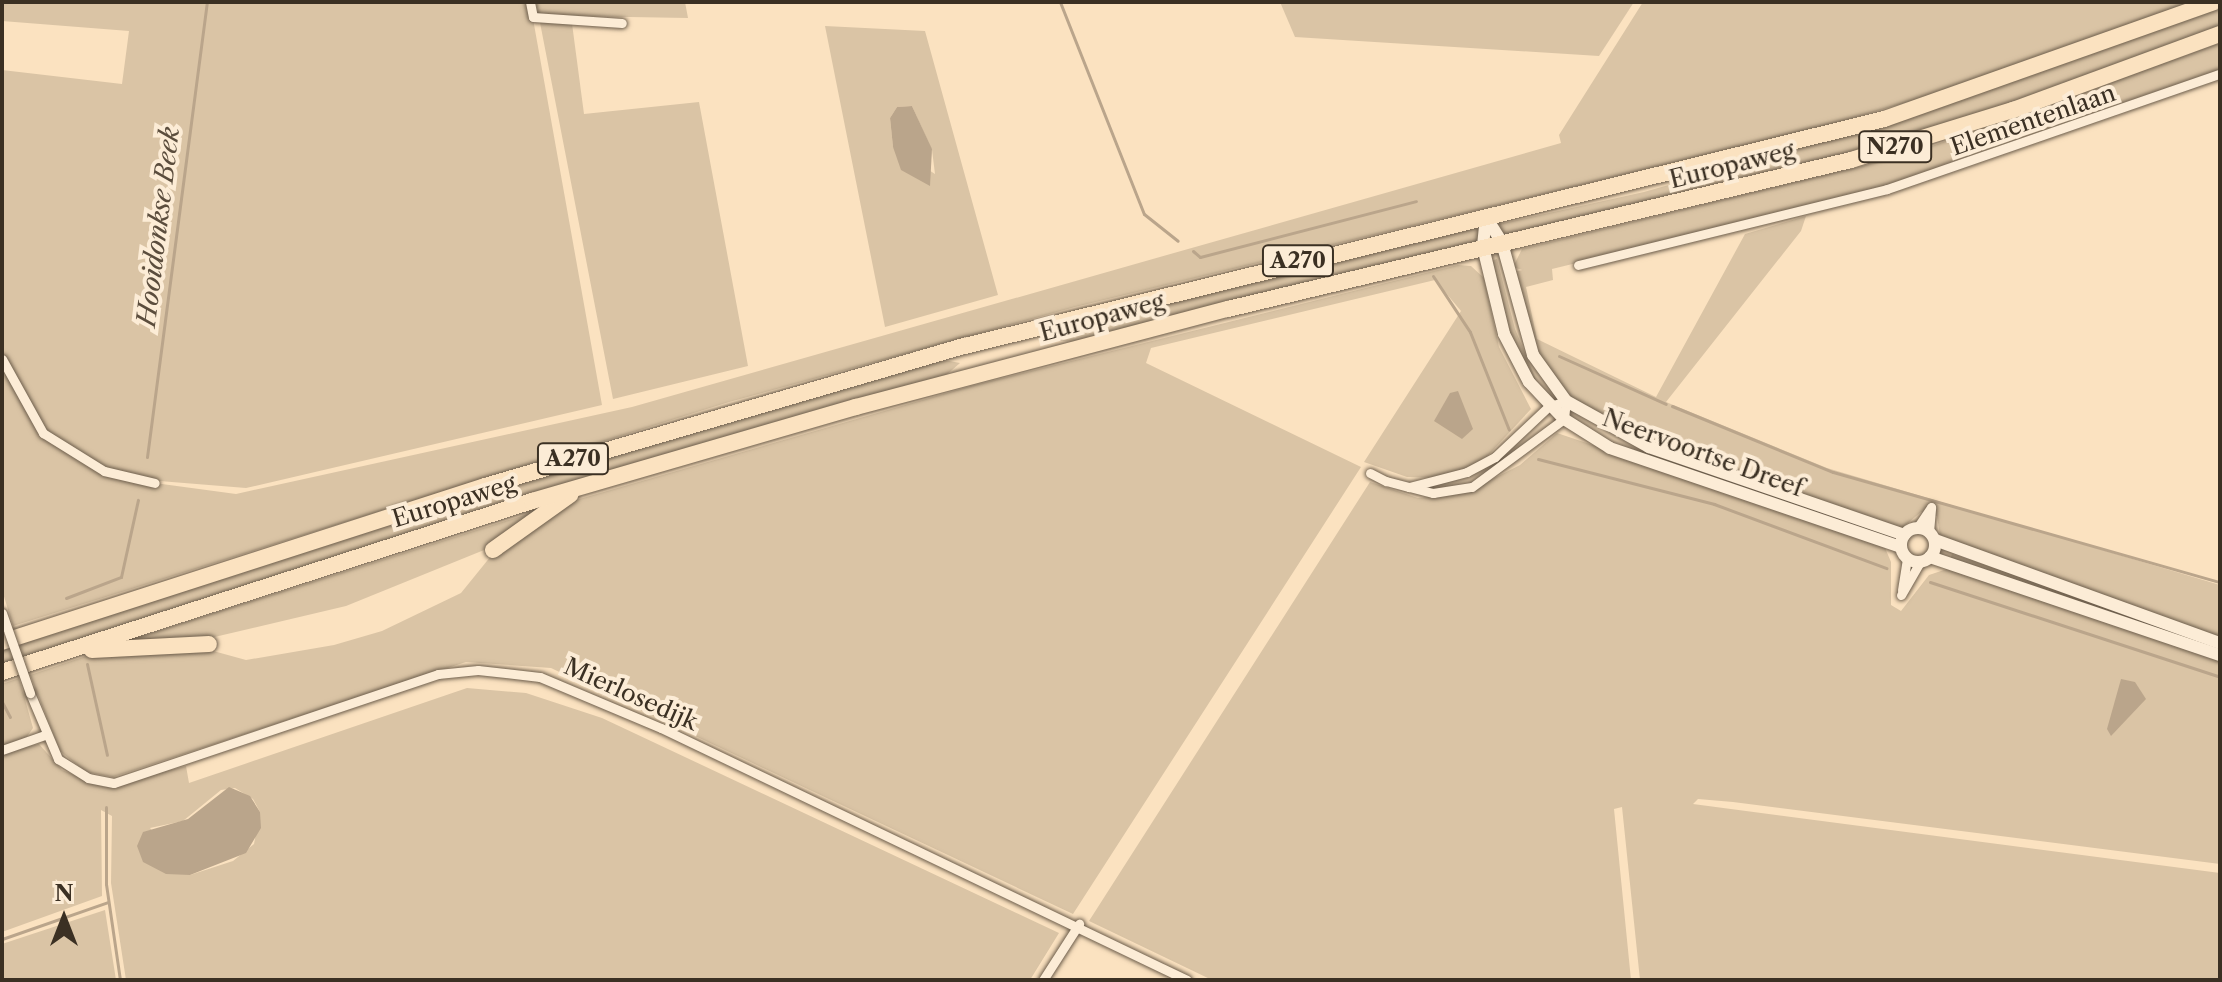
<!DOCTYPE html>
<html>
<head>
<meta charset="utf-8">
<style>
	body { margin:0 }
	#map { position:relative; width:2222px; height:982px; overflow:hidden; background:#fbe2c0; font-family:"Libre Caslon Text",serif }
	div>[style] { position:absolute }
	.green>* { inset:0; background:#dac4a5 }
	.water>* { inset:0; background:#baa58b }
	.stream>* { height:3px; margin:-1.5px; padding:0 1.5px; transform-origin:1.5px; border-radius:1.5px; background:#baa58b }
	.roads { filter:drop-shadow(0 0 2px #6b5c4a) drop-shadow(0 0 2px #6b5c4a) }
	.street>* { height:9px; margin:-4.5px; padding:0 4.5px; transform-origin:4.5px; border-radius:4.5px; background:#fcecd6 }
	.secondary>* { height:12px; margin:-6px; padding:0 6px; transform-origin:6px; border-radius:6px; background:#fcecd6 }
	.secondary>.ring { margin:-6px; padding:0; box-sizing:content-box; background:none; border:12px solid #fcecd6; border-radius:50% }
	.highway>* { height:16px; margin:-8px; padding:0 8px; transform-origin:8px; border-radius:8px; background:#fbe2c0 }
	.bridges { filter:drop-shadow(0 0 2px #6b5c4a) drop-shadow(0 0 2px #6b5c4a) }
	.street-bridge>* { height:9px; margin:-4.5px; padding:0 4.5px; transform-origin:4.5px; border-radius:4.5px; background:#fcecd6 }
	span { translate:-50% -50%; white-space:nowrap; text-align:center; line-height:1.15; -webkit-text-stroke:8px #fcecd6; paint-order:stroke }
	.shield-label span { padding:2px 6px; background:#fcecd6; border:2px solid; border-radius:6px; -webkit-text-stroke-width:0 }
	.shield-label { font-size:22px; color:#3b3023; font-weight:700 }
	.street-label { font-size:24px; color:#3b3023 }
	.water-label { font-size:26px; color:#5b4d3d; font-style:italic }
	.frame { position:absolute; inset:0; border:4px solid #3b3023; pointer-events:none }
	.north { position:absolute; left:24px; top:878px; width:80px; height:80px; -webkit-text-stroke:6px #fcecd6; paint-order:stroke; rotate:0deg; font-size:22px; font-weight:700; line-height:32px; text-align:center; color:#3b3023 }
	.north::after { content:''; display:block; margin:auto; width:28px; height:36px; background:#3b3023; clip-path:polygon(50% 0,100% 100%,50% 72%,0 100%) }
</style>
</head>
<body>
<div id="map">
	<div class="green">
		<div style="clip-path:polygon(2px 2px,530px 2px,602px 405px,246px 488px,110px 477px,236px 494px,632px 407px,1561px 143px,1559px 135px,1643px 2px,2191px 2px,1949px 90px,1825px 126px,1075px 307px,729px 402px,13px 626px,2px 590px,2px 70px,122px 84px,129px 31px,2px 21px)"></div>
		<div style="clip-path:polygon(536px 2px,685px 2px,688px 18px,571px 16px,584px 114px,699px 102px,748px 366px,613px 399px)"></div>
		<div style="clip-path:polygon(1280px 2px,1634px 2px,1599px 56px,1295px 37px)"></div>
		<div style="clip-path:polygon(2220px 6px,2220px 27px,2047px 92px,1846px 155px,1502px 237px,1499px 224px,1644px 192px,1897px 120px)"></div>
		<div style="clip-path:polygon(evenodd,825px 26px,925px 31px,998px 295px,885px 327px,825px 26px,912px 106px,932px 150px,935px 174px,893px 147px,890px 118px,897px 107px,912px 106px)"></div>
		<div style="clip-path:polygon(2220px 43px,2220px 71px,1871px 191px,1552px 269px,1553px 280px,1526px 287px,1537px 339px,1656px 397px,1745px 234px,1806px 216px,1801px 231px,1666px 402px,1827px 468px,2220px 585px,2220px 640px,1941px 542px,1937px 516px,1921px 512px,1902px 528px,1672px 453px,1569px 396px,1539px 359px,1514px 272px,1522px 270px,1513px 267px,1522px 249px,1907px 155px)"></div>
		<div style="clip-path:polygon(1477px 228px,1481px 242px,1075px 342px,1049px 340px,1068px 328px)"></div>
		<div style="clip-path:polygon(1497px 259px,1515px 329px,1539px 387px,1513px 343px,1491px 261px)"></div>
		<div style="clip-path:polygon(1458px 265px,1471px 266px,1484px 278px,1499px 347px,1531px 409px,1482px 462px,1438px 478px,1407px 477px,1364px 462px,1461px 311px,1435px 280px,1151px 348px,1146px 363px,1361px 467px,1073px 914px,551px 668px,466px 662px,113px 777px,86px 772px,60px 751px,30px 675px,89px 655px,206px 649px,246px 660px,334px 645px,382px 631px,461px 593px,491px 556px,576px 500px,971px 386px)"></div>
		<div style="clip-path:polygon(939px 359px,960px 363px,944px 377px,2px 666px,2px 646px,415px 512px)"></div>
		<div style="clip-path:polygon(1557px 433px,1883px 543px,1891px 562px,1891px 605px,1901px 611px,1929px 575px,1947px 569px,2220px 658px,2220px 864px,1733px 802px,1698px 799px,1693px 804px,2220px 873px,2220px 980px,1640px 980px,1622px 807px,1614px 809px,1631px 980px,1212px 980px,1089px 921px,1370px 482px,1418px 498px,1465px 493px,1520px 465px)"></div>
		<div style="clip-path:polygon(540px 510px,489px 548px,346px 606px,206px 639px,126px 641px)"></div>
		<div style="clip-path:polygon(1952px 554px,2220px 645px,2220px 653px,1950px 560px)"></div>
		<div style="clip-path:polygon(19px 678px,33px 728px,26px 738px,2px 747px,2px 684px)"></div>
		<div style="clip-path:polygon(evenodd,467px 688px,526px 693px,602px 718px,1059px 933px,1030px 980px,126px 980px,111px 883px,112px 816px,101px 810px,102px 896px,2px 932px,2px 752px,39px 744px,62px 770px,104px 787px,186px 766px,189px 783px,467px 688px,235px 788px,253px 799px,260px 812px,254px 844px,233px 861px,190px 875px,150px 828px,183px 821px,221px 790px,235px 788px)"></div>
		<div style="clip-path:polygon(105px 910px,116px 980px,2px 980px,2px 944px)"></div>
	</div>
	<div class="water">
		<div style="clip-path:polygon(912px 106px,932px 149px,930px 186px,901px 170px,893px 147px,890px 118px,897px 107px)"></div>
		<div style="clip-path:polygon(1458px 391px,1473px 429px,1462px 439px,1434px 421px,1450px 393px)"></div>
		<div style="clip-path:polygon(2121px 679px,2135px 682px,2146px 699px,2111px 736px,2107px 729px)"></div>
		<div style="clip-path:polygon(229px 787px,250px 796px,260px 812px,261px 828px,246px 853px,190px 875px,166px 874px,143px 862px,137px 846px,143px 832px,188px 819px)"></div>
	</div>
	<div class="stream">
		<div style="left:1060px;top:2px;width:228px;rotate:68.4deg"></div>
		<div style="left:1144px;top:214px;width:43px;rotate:38.5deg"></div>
		<div style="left:1193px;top:251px;width:9px;rotate:41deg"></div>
		<div style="left:1200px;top:257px;width:223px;rotate:-14.5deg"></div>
		<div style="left:1433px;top:276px;width:67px;rotate:56.5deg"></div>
		<div style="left:1470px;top:332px;width:105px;rotate:68.3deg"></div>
		<div style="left:1559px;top:356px;width:117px;rotate:24.2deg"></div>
		<div style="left:1672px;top:406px;width:174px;rotate:22.3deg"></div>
		<div style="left:1833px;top:472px;width:402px;rotate:15.9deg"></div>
		<div style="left:147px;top:457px;width:459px;rotate:-82.5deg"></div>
		<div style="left:1538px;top:459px;width:182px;rotate:14.3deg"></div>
		<div style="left:1714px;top:504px;width:184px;rotate:20.4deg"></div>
		<div style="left:1930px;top:582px;width:305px;rotate:18.1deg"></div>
		<div style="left:66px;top:598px;width:59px;rotate:-20.9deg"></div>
		<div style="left:121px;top:577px;width:79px;rotate:-77.6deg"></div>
		<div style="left:87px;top:664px;width:93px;rotate:77.6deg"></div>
		<div style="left:2px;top:702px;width:17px;rotate:62deg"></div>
		<div style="left:106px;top:807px;width:77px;rotate:90deg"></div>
		<div style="left:106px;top:884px;width:97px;rotate:81.7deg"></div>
		<div style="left:2px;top:939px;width:112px;rotate:-19.2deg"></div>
	</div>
	<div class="roads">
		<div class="street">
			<div style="left:530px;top:2px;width:15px;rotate:79deg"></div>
			<div style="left:533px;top:17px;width:89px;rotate:3.9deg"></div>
			<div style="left:1578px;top:265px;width:318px;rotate:-13.8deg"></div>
			<div style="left:1887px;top:189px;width:352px;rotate:-19.1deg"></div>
			<div style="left:2px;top:359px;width:85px;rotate:61deg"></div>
			<div style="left:43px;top:433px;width:72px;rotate:31.9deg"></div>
			<div style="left:104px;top:471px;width:52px;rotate:13.2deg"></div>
			<div style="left:1370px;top:473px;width:18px;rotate:27deg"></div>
			<div style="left:1386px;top:481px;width:24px;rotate:15deg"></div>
			<div style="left:1409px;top:487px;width:25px;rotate:14deg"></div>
			<div style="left:1433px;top:493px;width:39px;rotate:-9deg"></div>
			<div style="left:1472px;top:487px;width:114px;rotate:-36.5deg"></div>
			<div style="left:1564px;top:419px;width:18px;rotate:-84deg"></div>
			<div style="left:1566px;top:401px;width:19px;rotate:162deg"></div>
			<div style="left:1548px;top:407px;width:73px;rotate:136.7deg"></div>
			<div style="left:1495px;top:457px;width:32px;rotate:152deg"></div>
			<div style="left:1467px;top:472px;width:60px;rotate:165.5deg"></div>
			<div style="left:1917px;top:528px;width:25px;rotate:-56deg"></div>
			<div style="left:1929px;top:532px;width:25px;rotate:-85deg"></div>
			<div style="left:1902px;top:590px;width:32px;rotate:-81deg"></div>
			<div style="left:1901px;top:595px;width:38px;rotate:-60deg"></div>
			<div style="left:30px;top:693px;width:72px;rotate:67deg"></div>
			<div style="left:58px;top:759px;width:36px;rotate:32deg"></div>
			<div style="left:88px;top:778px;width:26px;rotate:11deg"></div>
			<div style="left:114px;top:783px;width:342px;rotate:-18.6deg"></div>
			<div style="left:438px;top:674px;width:40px;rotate:-5.7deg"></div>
			<div style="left:478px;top:670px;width:62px;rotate:6.4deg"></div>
			<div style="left:540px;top:677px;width:131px;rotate:22.9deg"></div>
			<div style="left:661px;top:728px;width:583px;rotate:25.6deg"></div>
			<div style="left:2px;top:750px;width:46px;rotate:-19.2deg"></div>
			<div style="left:1043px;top:980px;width:67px;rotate:-57.3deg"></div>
		</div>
		<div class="secondary">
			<div style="left:1486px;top:217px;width:30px;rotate:96deg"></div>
			<div style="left:1483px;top:247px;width:89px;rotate:76.4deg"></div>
			<div style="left:1504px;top:334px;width:54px;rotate:62.5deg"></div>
			<div style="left:1529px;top:382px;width:51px;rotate:46.6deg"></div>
			<div style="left:1564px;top:419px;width:54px;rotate:32.2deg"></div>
			<div style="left:1610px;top:448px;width:307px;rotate:18.8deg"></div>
			<div style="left:1486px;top:217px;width:31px;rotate:58deg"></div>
			<div style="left:1502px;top:243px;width:116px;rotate:74.5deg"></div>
			<div style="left:1533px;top:355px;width:57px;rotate:54.3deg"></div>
			<div style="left:1566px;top:401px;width:95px;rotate:29deg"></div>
			<div style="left:1649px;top:447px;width:270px;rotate:19deg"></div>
			<div class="ring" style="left:1901px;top:528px;width:22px;height:22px"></div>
			<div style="left:1935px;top:540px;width:303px;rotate:19.9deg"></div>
			<div style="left:1930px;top:557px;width:306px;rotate:18.7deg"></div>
		</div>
		<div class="highway">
			<div style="left:493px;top:550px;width:95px;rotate:-35.5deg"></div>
			<div style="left:2px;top:642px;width:508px;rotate:-17.9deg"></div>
			<div style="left:485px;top:486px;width:500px;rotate:-16.3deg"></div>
			<div style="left:965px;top:346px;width:947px;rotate:-13.87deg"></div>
			<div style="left:1884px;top:119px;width:350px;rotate:-19.5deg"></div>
			<div style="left:92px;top:650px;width:117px;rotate:-2.9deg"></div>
			<div style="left:2px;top:672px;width:557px;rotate:-17.88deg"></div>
			<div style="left:532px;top:501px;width:337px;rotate:-16.2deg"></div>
			<div style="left:856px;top:407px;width:385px;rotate:-14.8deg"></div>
			<div style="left:1228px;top:309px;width:641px;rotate:-13.45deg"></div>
			<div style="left:1851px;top:160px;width:170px;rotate:-17.2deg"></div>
			<div style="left:2013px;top:110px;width:221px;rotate:-20.2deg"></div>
		</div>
	</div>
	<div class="bridges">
		<div class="street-bridge">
			<div style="left:2px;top:613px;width:85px;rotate:70.7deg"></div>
		</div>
	</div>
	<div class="shield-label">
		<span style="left:1895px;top:147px">N270</span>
		<span style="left:1298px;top:261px">A270</span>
		<span style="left:573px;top:459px">A270</span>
	</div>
	<div class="street-label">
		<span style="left:2033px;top:120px;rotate:-19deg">Elementenlaan</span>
		<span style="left:1732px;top:165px;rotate:-14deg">Europaweg</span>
		<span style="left:1102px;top:317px;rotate:-15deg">Europaweg</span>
		<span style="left:1703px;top:453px;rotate:20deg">Neervoortse Dreef</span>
		<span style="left:454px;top:501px;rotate:-17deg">Europaweg</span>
		<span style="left:631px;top:694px;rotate:24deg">Mierlosedijk</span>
	</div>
	<div class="water-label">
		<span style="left:159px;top:227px;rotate:-83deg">Hooidonkse Beek</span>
	</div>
	<div class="frame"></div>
	<div class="north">N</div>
</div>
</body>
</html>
